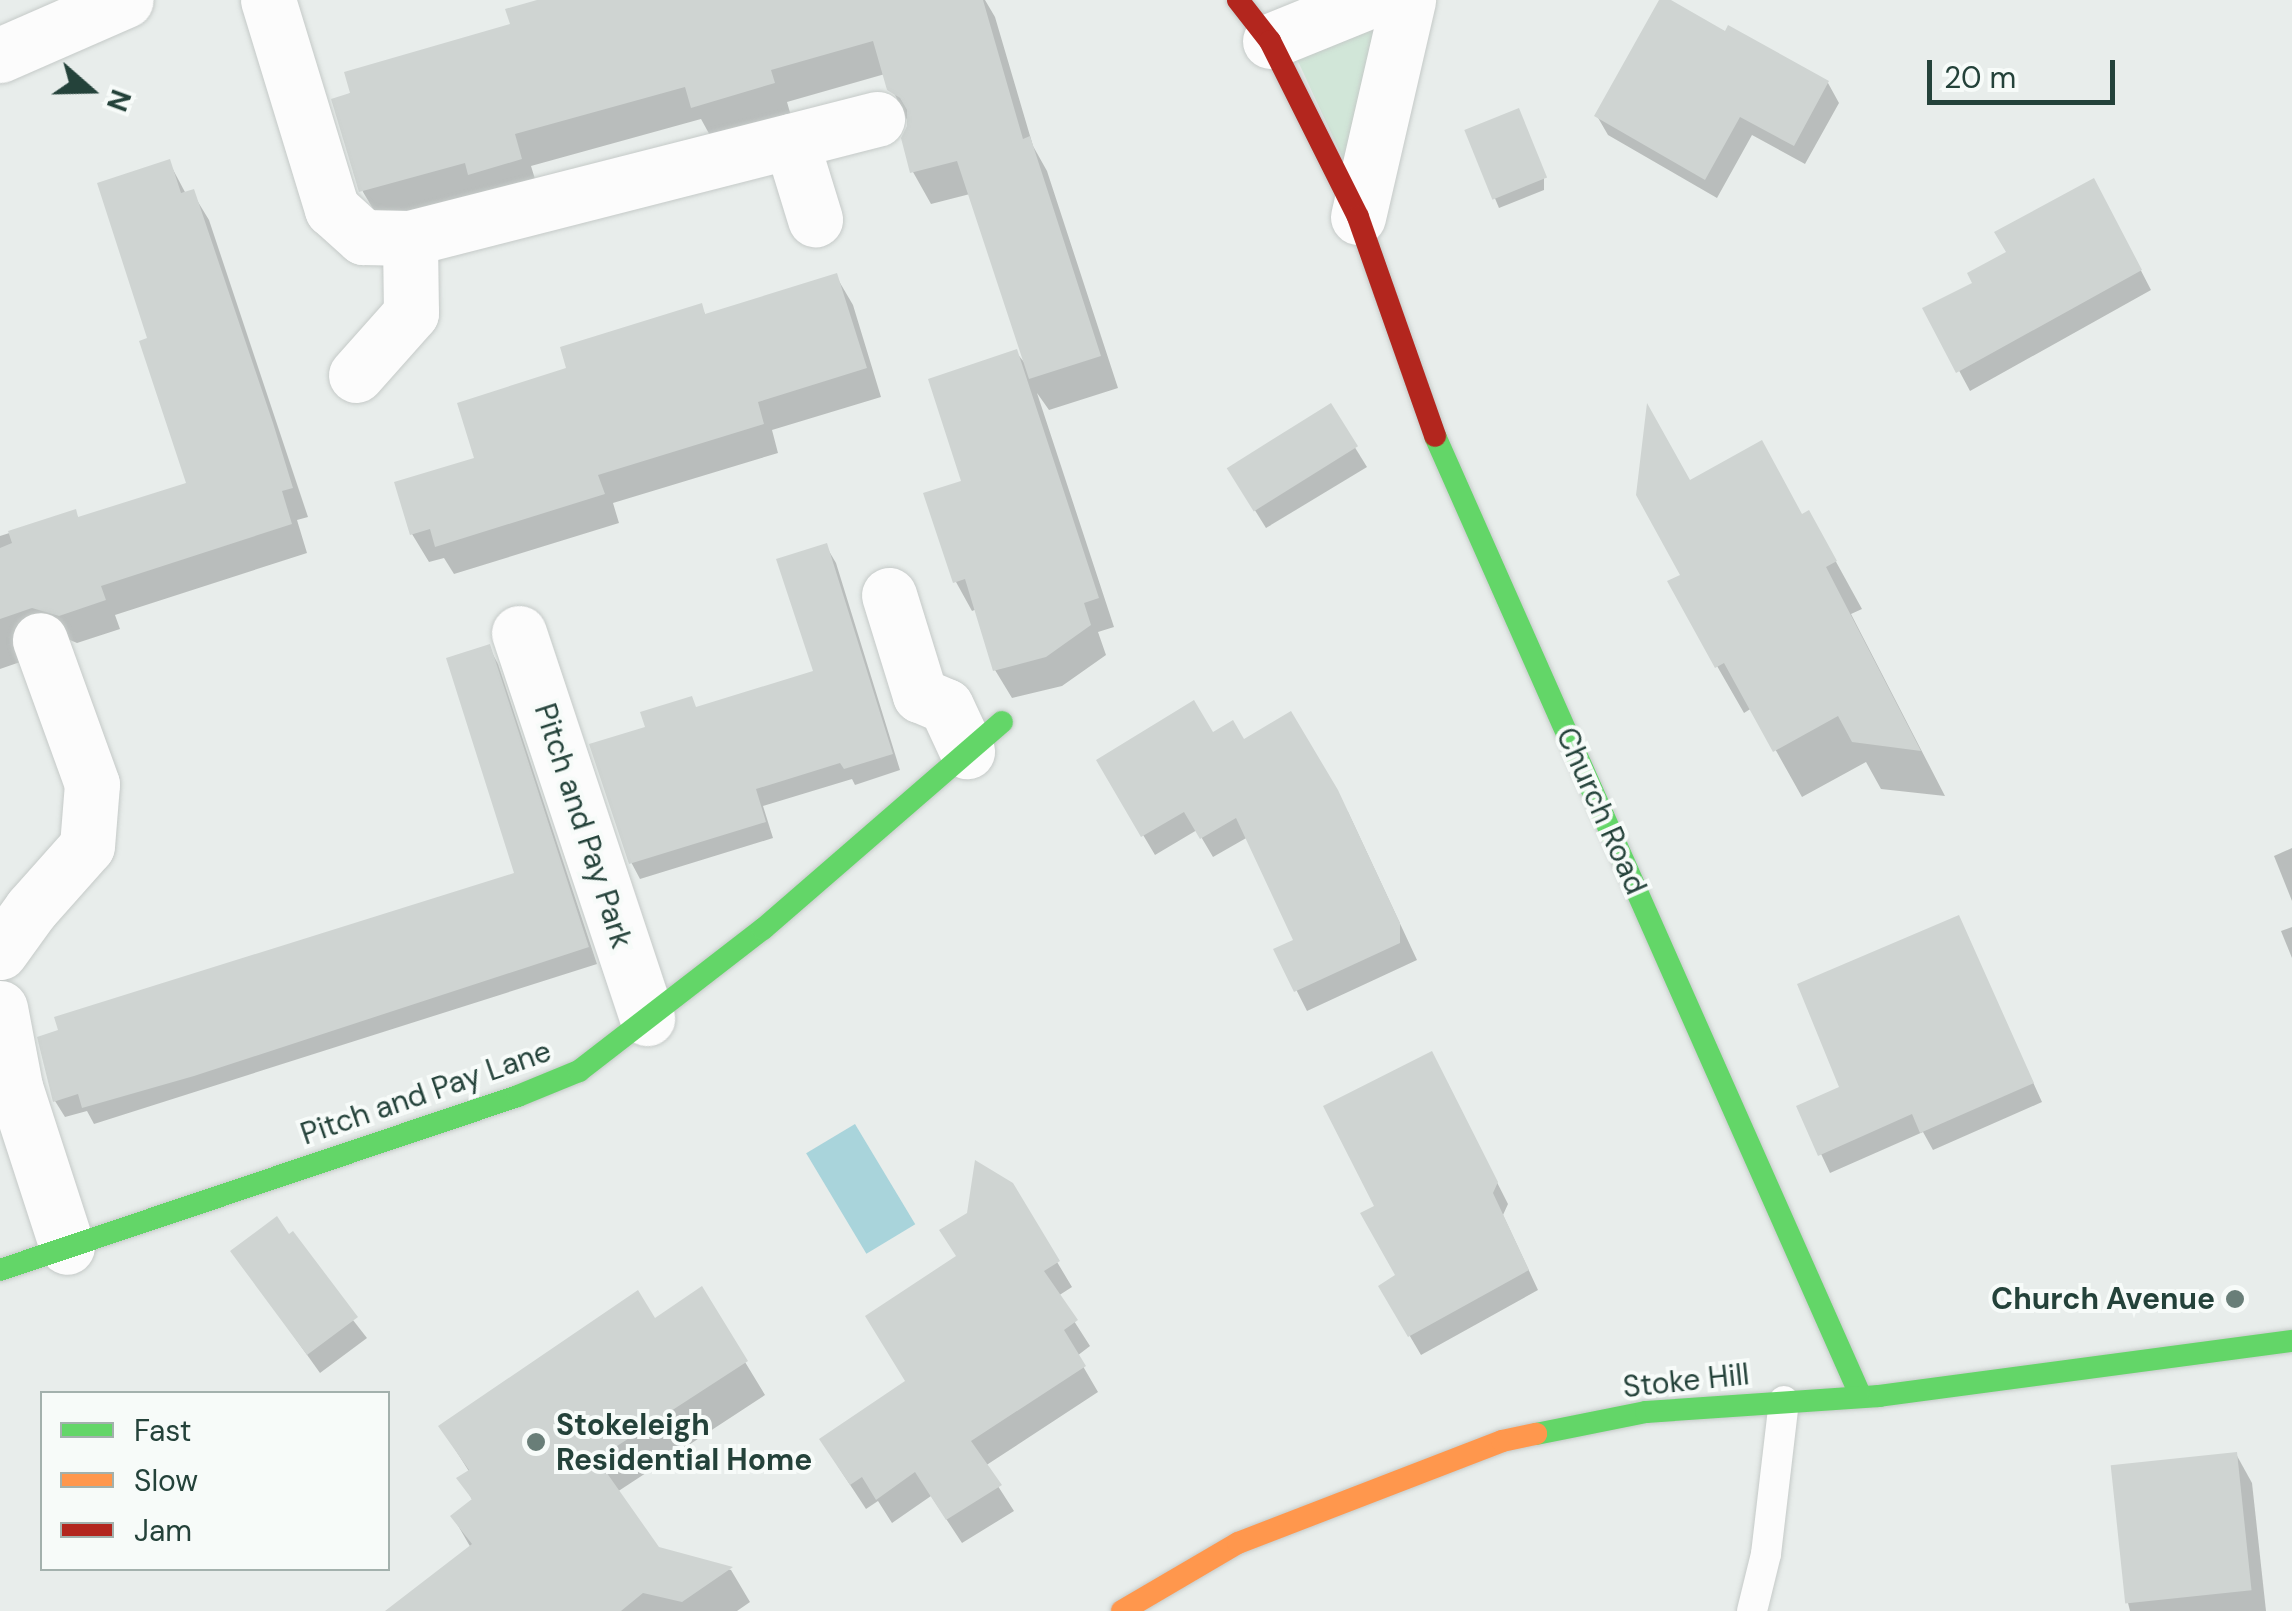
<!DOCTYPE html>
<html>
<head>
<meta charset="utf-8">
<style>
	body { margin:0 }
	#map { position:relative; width:2292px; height:1611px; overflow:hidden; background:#e8edeb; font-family:"DM Sans",sans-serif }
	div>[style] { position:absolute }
	.green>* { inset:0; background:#d1e6d8 }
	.water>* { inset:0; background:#a9d4db; transform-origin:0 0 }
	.shadow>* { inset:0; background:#0003 }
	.building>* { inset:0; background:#cfd4d2; transform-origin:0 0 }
	.roads { filter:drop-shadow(0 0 2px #c5cac8) drop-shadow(0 0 2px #c5cac8) }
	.lane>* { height:30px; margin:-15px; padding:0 15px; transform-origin:15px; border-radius:15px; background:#fcfcfc }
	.street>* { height:55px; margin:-27.5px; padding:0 27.5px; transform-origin:27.5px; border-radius:27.5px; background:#fcfcfc }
	.fast>* { height:22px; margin:-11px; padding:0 11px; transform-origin:11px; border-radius:11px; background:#63d668 }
	.slow>* { height:22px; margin:-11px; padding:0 11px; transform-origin:11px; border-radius:11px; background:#ff974d }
	.jam>* { height:22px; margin:-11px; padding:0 11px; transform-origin:11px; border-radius:11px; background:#b3261e }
	.dots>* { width:28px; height:28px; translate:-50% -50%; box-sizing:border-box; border:5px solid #f7fbf9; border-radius:50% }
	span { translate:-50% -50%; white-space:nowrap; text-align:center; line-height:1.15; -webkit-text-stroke:8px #f7fbf9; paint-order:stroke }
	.street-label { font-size:30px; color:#24423a }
	.poi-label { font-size:30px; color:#24423a; font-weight:700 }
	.right { translate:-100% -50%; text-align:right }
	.left { translate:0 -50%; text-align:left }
	.legend { position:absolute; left:40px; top:1391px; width:350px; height:180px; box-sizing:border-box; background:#f7fbf9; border:2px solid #a3b1ad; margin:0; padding:12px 18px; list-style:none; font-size:30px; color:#24423a }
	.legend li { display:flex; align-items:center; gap:20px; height:50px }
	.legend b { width:50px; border:2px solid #a3b1ad }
	.north { position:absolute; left:40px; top:40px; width:100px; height:100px; -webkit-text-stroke:8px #f7fbf9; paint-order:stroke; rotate:110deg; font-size:28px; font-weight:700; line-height:40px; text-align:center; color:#24423a }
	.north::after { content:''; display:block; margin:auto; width:35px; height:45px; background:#24423a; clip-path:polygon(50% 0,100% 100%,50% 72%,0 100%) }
	.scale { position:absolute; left:1927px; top:60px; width:188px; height:45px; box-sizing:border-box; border:5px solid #24423a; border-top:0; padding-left:12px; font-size:30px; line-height:35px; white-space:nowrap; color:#24423a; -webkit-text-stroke:8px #f7fbf9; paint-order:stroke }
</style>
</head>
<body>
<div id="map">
	<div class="green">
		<div style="clip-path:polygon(1387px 21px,1346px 165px,1296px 57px)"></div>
	</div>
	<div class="water">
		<div style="left:855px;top:1124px;width:117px;height:57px;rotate:59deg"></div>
	</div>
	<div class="shadow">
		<div style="clip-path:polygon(546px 0,985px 0,995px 17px,1033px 146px,1047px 171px,1118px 388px,1049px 410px,1037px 393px,1114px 627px,1098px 632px,1106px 655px,1062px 686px,1012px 698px,995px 670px,977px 609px,972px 611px,956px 582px,964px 482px,1016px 352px,1027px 366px,970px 194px,931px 204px,913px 172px,908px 122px,885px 74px,787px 102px,791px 116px,712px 139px,701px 119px,531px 166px,539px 192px,382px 224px,363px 192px,334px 100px,513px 25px)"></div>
		<div style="clip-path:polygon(1662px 0,1828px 83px,1839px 103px,1805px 164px,1752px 135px,1717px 198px,1608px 135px,1597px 116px)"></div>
		<div style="clip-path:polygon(1467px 131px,1544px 172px,1544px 190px,1499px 208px)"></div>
		<div style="clip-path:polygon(169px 162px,186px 194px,192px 192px,209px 220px,308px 517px,297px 520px,307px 553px,115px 615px,120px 629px,77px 643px,65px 638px,26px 660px,0 669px,0 536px,75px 512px,79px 519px,189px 485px,150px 340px)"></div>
		<div style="clip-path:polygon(2105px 201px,2151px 290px,1970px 391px,1926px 309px,1976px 284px)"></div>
		<div style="clip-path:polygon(836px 276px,853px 305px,881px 397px,772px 430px,778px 453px,613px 503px,619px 523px,454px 574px,444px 558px,429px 562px,412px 534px,477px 459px,569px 369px,701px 306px,706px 316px)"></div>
		<div style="clip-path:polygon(1330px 407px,1367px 467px,1266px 528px,1241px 488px)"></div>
		<div style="clip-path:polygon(1690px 483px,1803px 516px,1835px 560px,1862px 609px,1851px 614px,1945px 796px,1881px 789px,1866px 762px,1802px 797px,1752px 708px,1744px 713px,1717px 666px,1683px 576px)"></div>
		<div style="clip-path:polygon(826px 546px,836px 563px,900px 770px,855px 785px,852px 779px,763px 806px,773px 838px,640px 879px,631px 862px,697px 710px,816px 673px)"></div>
		<div style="clip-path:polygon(489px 647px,498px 664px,597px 964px,94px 1124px,87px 1111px,65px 1117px,55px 1101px,517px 875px)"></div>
		<div style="clip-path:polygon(1212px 735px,1244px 742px,1348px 812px,1417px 960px,1307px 1011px,1276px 950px,1296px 942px,1248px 837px,1213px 857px,1197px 830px,1155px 855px,1099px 761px)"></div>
		<div style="clip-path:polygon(2292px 848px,2292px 901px,2274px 856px)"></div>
		<div style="clip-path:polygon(1958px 918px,2042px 1102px,1933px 1150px,1923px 1132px,1830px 1173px,1799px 1107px,1842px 1088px)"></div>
		<div style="clip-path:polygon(2292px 927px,2292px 958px,2281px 931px)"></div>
		<div style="clip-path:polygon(1442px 1074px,1508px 1204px,1503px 1215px,1538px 1290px,1421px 1355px,1381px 1287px,1398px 1276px,1377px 1207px)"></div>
		<div style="clip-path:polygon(1011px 1185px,1072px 1287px,1058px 1296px,1090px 1346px,1077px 1356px,1098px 1392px,985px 1466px,1014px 1511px,962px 1543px,931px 1496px,892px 1523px,878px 1501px,866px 1509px,837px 1465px,907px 1382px,958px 1258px)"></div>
		<div style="clip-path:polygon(288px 1237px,367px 1338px,320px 1373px,233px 1251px)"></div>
		<div style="clip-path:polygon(654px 1321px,745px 1362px,765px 1395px,617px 1492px,657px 1550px,731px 1570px,750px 1602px,737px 1611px,389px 1611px,471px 1548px,453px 1517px,473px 1501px,460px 1479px,470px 1473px,441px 1427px)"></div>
		<div style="clip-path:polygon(2236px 1454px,2252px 1483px,2266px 1611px,2130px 1611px,2128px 1603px)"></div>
	</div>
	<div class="building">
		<div style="clip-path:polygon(537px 0,983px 0,1023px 139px,1030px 136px,1101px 356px,1029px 379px,957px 161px,910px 173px,901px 138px,907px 126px,907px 110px,900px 98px,887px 90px,873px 41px,771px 70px,775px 83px,691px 108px,685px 87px,515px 134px,522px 159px,468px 175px,465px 163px,359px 192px,331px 99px,350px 93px,344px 72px,510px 24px,505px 9px)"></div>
		<div style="clip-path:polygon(1659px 0,1671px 0,1725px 31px,1728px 25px,1829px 81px,1794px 146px,1740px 117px,1705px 180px,1594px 116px)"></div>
		<div style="left:1519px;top:108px;width:75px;height:59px;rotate:68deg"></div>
		<div style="clip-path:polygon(170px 159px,181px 193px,194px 189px,273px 423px,293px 488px,282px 491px,292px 524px,101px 586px,106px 600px,59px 616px,32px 608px,0 619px,0 548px,12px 543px,8px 531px,76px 509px,78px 517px,186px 483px,139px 341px,147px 338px,97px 183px)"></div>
		<div style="clip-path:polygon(2094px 178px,2142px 270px,1956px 373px,1922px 308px,1972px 283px,1967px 273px,2006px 252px,1994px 232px)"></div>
		<div style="clip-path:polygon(837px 273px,867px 368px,758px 402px,764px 424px,598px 475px,605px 494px,435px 547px,430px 529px,410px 535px,394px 482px,474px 458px,457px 403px,566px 368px,560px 347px,702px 303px,705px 314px)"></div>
		<div style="clip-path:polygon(1017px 349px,1099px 598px,1084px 603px,1091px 625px,1046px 657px,993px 671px,965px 579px,953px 583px,923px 493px,961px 481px,928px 379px)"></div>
		<div style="left:1331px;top:403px;width:51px;height:123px;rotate:58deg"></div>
		<div style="clip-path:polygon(1647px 403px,1690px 480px,1762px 440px,1802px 514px,1809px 510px,1837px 561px,1826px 567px,1921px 751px,1852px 742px,1838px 716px,1773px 752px,1724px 663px,1715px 668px,1667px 581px,1680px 575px,1636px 495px)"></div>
		<div style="clip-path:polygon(827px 543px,893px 754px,844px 769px,840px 763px,756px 789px,766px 822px,629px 864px,589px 744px,645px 727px,640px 712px,692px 696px,696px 707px,813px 671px,776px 559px)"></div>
		<div style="clip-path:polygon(490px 644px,589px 947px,194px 1076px,82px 1108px,78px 1094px,53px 1102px,37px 1037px,58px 1030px,54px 1017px,514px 873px,446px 658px)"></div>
		<div style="clip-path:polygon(1194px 700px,1213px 732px,1233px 720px,1244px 739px,1291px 711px,1338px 790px,1400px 923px,1400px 943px,1294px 992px,1273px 949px,1293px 940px,1236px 818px,1200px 839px,1184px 812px,1141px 837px,1096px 760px)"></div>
		<div style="clip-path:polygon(1959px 915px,2034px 1083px,1920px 1133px,1912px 1114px,1818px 1156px,1796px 1106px,1839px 1087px,1797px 984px)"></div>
		<div style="clip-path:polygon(1432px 1051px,1498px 1182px,1493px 1193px,1529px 1270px,1408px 1337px,1378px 1286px,1395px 1275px,1360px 1213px,1374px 1206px,1323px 1106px)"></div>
		<div style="clip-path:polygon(975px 1160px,1013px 1183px,1060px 1261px,1044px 1271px,1078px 1320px,1064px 1330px,1086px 1366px,971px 1441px,1002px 1485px,946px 1520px,915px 1472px,876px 1500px,862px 1477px,850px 1485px,819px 1439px,905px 1381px,865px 1316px,956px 1256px,939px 1230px,967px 1213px)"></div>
		<div style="clip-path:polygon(277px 1216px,289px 1234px,293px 1231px,358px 1317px,307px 1355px,230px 1251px)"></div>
		<div style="clip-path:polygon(702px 1286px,748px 1361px,597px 1459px,659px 1547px,733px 1567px,682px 1602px,643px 1593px,621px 1611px,385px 1611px,472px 1544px,450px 1516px,472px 1499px,456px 1478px,469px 1470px,438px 1426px,638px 1290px,655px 1318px)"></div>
		<div style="left:2237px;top:1452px;width:139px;height:127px;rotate:84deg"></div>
	</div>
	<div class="roads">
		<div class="lane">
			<div style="left:1752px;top:1611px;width:59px;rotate:-76.2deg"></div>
			<div style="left:1766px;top:1554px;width:154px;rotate:-83.3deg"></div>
		</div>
		<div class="street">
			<div style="left:268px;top:0;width:219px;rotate:73deg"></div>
			<div style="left:332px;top:209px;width:42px;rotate:42.1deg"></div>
			<div style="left:363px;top:237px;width:47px;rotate:1.2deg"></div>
			<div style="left:410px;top:238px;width:482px;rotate:-14.3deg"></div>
			<div style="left:1270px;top:41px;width:109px;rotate:-22.1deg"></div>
			<div style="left:0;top:55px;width:137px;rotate:-23.6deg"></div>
			<div style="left:791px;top:141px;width:82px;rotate:72.9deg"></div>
			<div style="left:1358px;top:217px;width:223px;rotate:-77deg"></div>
			<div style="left:356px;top:375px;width:83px;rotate:-48.4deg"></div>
			<div style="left:411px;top:313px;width:75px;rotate:-90.8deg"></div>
			<div style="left:889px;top:595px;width:105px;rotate:72.8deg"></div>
			<div style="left:920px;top:695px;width:28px;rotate:23deg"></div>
			<div style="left:946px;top:706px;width:50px;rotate:65deg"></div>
			<div style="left:519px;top:633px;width:406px;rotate:71.6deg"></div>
			<div style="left:0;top:952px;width:53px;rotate:-54.2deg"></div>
			<div style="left:31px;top:909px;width:84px;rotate:-48.4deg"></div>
			<div style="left:87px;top:846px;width:62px;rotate:-85.4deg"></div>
			<div style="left:92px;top:784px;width:153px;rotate:-109.9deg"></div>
			<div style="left:0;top:1008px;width:80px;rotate:79.2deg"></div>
			<div style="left:15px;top:1087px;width:168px;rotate:72deg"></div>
		</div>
		<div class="fast">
			<div style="left:1435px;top:436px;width:1051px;rotate:66.09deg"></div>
			<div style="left:0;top:1270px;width:546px;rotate:-18.57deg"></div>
			<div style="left:518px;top:1096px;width:66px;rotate:-22.3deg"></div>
			<div style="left:579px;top:1071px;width:232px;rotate:-37.7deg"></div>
			<div style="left:763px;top:929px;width:316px;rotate:-40.9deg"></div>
			<div style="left:1536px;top:1434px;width:112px;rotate:-11.3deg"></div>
			<div style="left:1646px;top:1412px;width:234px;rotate:-3.9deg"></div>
			<div style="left:1879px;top:1396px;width:417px;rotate:-7.6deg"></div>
		</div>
		<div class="slow">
			<div style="left:1122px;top:1611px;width:134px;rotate:-30.4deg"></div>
			<div style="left:1238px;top:1543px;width:283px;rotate:-21.1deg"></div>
			<div style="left:1502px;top:1441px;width:35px;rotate:-12deg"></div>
		</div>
		<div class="jam">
			<div style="left:1238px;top:0;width:52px;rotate:52deg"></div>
			<div style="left:1270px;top:41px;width:197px;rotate:63.4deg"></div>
			<div style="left:1358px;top:217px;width:232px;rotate:70.6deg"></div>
		</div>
	</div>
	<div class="dots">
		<div style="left:2235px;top:1299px;background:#697e78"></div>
		<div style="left:536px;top:1442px;background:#697e78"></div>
	</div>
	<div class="street-label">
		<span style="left:1601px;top:811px;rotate:66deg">Church Road</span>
		<span style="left:583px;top:826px;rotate:72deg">Pitch and Pay Park</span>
		<span style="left:426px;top:1093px;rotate:-19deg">Pitch and Pay Lane</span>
		<span style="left:1686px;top:1381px;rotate:-6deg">Stoke Hill</span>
	</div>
	<div class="poi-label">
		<span class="right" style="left:2215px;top:1299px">Church Avenue</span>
		<span class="left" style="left:556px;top:1442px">Stokeleigh<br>Residential Home</span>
	</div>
	<ul class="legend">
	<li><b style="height:12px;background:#63d668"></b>Fast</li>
	<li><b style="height:12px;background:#ff974d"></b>Slow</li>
	<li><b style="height:12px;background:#b3261e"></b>Jam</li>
	</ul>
	<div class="north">N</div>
	<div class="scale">20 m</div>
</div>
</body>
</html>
